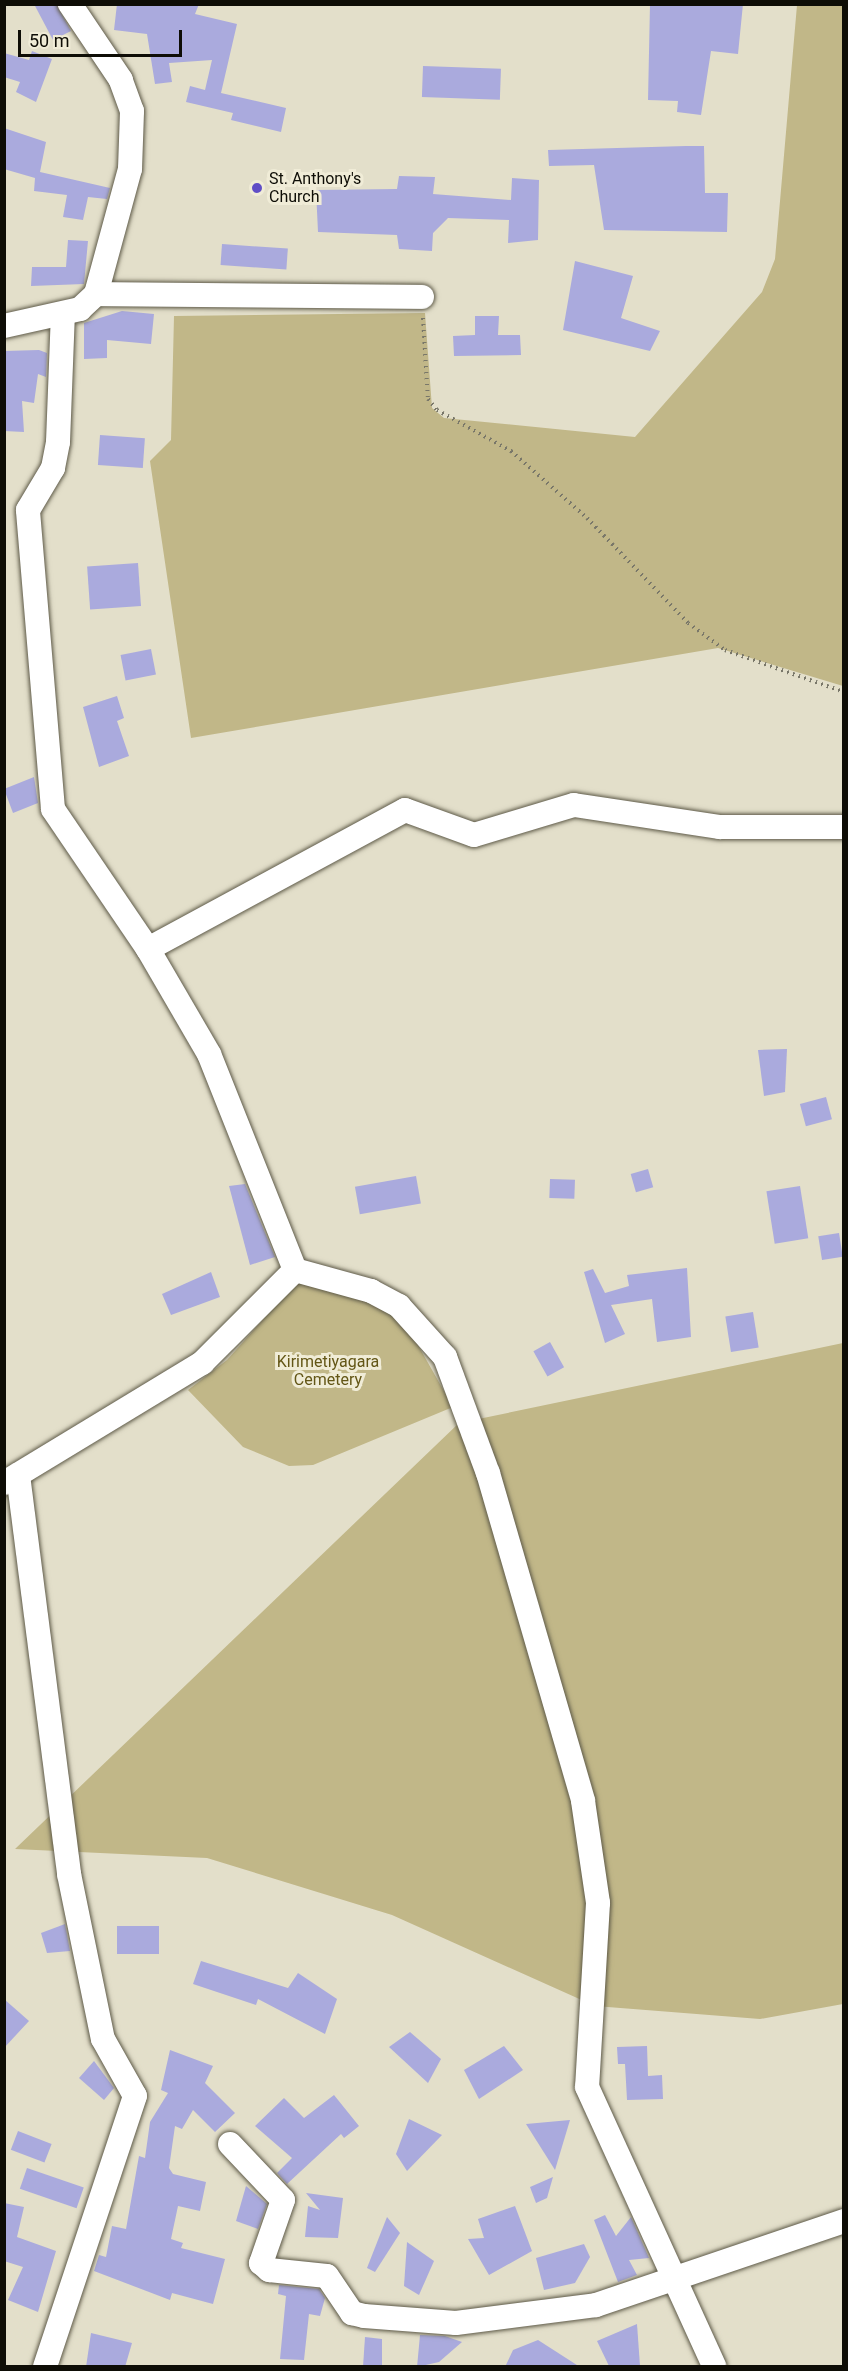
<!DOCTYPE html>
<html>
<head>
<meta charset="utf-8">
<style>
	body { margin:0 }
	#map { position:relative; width:848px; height:2371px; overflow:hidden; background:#e3dfca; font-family:Roboto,sans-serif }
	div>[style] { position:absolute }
	.green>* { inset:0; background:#c1b788 }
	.building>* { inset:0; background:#aad; transform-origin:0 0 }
	.path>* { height:4px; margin-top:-2px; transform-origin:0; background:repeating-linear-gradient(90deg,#797769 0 1.5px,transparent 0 6px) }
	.roads { filter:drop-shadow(0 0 2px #5e5a48) drop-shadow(0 0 2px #5e5a48) }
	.minor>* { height:24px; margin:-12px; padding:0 12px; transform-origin:12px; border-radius:12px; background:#fff }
	.dots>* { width:16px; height:16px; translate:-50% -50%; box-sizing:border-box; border:3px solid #f0ecd7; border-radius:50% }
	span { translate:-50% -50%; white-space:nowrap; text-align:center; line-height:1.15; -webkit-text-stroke:6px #f0ecd7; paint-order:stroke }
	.poi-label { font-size:16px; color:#0e0d06 }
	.left { translate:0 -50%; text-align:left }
	.park-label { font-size:16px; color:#635616 }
	.frame { position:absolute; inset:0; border:6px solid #0e0d06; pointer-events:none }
	.scale { position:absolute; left:18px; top:30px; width:164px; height:27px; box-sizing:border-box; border:3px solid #0e0d06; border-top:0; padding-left:8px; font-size:18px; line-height:21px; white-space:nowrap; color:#0e0d06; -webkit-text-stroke:4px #f0ecd7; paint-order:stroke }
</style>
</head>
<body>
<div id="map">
	<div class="green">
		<div style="clip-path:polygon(797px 5px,843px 5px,843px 686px,718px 648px,191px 738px,150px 461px,171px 440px,174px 316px,425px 313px,432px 408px,444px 418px,635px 437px,762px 292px,775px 259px)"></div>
		<div style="clip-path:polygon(312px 1278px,368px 1300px,406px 1324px,453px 1407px,313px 1465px,289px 1466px,243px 1447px,188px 1390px,227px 1360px,294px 1285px)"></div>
		<div style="clip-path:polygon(843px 1343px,843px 2004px,760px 2019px,595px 2006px,392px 1915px,207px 1858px,15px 1849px,459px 1423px)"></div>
	</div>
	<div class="building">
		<div style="clip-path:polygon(34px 4px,56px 4px,71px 31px,53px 40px)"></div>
		<div style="clip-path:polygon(117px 4px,199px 4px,195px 14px,237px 24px,221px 93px,286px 108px,281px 132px,231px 120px,233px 113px,186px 102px,190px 86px,205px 90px,212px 60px,169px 63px,172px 82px,155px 84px,147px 34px,114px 30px)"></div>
		<div style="clip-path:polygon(650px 4px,743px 4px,738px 54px,711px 51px,701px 115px,677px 112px,678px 101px,648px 100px)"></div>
		<div style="clip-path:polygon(32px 51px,52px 59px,36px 102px,16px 92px,20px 82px,4px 77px,4px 53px,29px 60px)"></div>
		<div style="left:423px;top:66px;width:78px;height:31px;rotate:2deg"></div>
		<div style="clip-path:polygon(4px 128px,46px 142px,40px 172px,110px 188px,107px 199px,88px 197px,83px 220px,63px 217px,67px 195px,34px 191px,35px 178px,4px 169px)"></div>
		<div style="clip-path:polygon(686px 146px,704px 146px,705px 193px,728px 193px,727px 232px,604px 230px,594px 165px,549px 166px,548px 150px)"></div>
		<div style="clip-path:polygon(399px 176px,435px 177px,433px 194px,511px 200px,512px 178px,539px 180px,538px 240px,508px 243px,509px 220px,448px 218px,433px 233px,432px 251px,399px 249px,397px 235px,318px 232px,316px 190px,397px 189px)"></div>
		<div style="clip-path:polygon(68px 240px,88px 241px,84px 284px,31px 286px,32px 267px,66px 267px)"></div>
		<div style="left:222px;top:244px;width:66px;height:21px;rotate:4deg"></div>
		<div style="clip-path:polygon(575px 261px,633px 276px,621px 318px,660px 331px,650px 351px,563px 330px)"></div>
		<div style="clip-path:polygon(122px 311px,154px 314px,151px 344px,107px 340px,107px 358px,84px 359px,84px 323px)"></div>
		<div style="clip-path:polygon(475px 316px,499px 316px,498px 335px,520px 335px,521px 355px,454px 356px,453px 336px,475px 335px)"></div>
		<div style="clip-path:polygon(39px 350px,47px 353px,46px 377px,38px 374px,34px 403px,22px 401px,24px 432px,4px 431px,4px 351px)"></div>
		<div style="left:100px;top:435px;width:45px;height:30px;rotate:4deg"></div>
		<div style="left:138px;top:563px;width:43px;height:51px;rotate:86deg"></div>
		<div style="left:151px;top:649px;width:26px;height:31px;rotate:79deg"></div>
		<div style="clip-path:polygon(117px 696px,124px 718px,117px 721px,129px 756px,99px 767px,83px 707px)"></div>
		<div style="clip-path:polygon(34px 777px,38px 803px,13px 813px,4px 789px)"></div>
		<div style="clip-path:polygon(787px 1049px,785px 1092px,764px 1096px,758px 1050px)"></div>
		<div style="left:826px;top:1097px;width:23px;height:27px;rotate:75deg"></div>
		<div style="left:648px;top:1169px;width:19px;height:18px;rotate:74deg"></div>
		<div style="left:416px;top:1176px;width:28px;height:62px;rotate:80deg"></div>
		<div style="left:550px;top:1179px;width:25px;height:19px;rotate:2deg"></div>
		<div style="clip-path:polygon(245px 1184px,275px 1257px,250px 1265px,229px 1186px)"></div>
		<div style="left:800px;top:1186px;width:53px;height:34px;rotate:81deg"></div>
		<div style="left:839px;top:1233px;width:24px;height:21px;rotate:81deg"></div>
		<div style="clip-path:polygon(687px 1268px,691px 1337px,657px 1342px,652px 1299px,611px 1305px,625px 1334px,605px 1343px,584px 1272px,593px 1269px,605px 1293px,629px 1286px,627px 1275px)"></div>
		<div style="clip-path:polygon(211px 1272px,220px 1297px,171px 1315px,162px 1294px)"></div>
		<div style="left:753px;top:1312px;width:36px;height:28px;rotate:81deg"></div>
		<div style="left:550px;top:1342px;width:29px;height:19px;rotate:61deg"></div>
		<div style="clip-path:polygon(65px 1924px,70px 1951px,47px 1953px,41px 1933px)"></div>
		<div style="left:117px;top:1926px;width:42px;height:28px"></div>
		<div style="clip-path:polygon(201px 1961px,288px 1988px,298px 1973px,337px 1999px,325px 2034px,258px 1999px,256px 2005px,193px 1984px)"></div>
		<div style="clip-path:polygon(4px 1999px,29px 2021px,4px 2048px)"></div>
		<div style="clip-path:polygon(410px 2032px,441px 2059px,428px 2083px,389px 2047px)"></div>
		<div style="clip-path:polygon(504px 2046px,523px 2070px,479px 2099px,464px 2070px)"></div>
		<div style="clip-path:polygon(647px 2046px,648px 2076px,662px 2075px,663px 2099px,627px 2100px,625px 2064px,618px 2064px,617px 2047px)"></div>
		<div style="clip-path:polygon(170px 2050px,213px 2066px,205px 2083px,235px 2113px,215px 2132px,193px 2110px,182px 2129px,175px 2126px,169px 2168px,173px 2174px,206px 2182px,200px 2211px,178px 2206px,171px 2239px,183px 2243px,181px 2248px,225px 2259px,213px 2304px,172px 2293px,170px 2300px,94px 2271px,99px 2255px,106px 2257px,112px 2226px,126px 2229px,139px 2156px,145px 2158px,150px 2122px,168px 2093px,161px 2090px)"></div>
		<div style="clip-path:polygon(94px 2061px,114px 2088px,104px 2100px,79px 2078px)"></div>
		<div style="clip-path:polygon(334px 2095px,359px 2126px,344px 2138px,341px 2134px,287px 2184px,277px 2173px,292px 2158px,255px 2126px,284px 2098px,304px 2118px)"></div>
		<div style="clip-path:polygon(409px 2119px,442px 2135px,407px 2171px,396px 2154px)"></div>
		<div style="clip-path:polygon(570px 2120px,555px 2170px,526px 2124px)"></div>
		<div style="left:18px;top:2131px;width:36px;height:20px;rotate:21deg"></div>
		<div style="left:27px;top:2168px;width:60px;height:22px;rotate:19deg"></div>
		<div style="clip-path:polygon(553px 2177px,547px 2198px,536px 2203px,530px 2187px)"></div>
		<div style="clip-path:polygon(246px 2186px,267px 2204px,258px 2229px,236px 2221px)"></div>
		<div style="clip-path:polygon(306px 2193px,343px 2198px,338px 2238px,305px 2237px,308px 2206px,320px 2210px)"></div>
		<div style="clip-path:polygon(4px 2203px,24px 2207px,17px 2237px,56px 2251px,38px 2312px,8px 2300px,23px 2267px,4px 2261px)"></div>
		<div style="clip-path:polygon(515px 2206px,532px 2251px,489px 2275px,468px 2239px,484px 2238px,478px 2219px)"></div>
		<div style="clip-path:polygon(605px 2215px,616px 2236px,631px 2217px,649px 2258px,629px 2260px,637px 2275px,618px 2282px,594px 2220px)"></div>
		<div style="clip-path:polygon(387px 2217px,400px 2233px,375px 2272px,367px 2268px)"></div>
		<div style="clip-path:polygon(407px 2242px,434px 2261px,419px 2295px,404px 2286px)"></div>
		<div style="clip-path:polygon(584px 2244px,590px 2257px,575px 2283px,544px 2290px,536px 2258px)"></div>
		<div style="clip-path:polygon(279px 2285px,319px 2289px,325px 2298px,320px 2316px,309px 2314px,304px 2360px,280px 2359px,286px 2296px,278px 2294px)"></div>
		<div style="clip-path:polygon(637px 2324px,640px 2366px,609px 2366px,597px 2341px)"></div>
		<div style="clip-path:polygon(91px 2333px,132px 2343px,125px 2367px,86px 2367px)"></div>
		<div style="clip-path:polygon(420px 2335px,445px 2336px,462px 2342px,439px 2362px,417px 2367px)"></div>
		<div style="clip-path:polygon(365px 2337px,382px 2339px,382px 2367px,363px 2367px)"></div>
		<div style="clip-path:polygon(538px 2340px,580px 2367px,505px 2367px,513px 2350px)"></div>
	</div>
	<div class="path">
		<div style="left:423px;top:318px;width:81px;rotate:86.5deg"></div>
		<div style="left:428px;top:399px;width:14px;rotate:51deg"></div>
		<div style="left:437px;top:410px;width:85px;rotate:29deg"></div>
		<div style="left:511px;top:451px;width:101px;rotate:41.4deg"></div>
		<div style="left:587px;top:518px;width:146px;rotate:46.1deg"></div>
		<div style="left:688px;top:623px;width:46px;rotate:36.1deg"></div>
		<div style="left:725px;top:650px;width:126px;rotate:19.4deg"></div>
	</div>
	<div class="roads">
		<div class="minor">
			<div style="left:96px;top:294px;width:326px;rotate:0.5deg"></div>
			<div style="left:4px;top:326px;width:78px;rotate:-12.6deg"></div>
			<div style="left:80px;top:309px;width:22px;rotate:-43deg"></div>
			<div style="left:96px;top:294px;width:130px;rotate:-74.8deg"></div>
			<div style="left:130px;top:169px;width:58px;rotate:-88deg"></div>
			<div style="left:132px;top:111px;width:33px;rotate:-110deg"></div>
			<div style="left:121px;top:80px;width:92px;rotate:-123.9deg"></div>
			<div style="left:148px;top:949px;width:292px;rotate:-28.4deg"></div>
			<div style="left:405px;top:810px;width:73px;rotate:19.9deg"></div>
			<div style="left:474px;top:835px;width:104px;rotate:-16.7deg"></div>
			<div style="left:574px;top:805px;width:148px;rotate:8.6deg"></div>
			<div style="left:720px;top:827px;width:124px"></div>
			<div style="left:295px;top:1270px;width:79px;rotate:15.4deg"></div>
			<div style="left:371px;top:1291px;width:32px;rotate:28deg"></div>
			<div style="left:399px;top:1306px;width:69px;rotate:48deg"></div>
			<div style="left:445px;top:1357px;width:124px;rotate:69.7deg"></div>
			<div style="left:488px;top:1473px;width:341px;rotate:73.8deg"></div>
			<div style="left:583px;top:1801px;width:103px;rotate:81.6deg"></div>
			<div style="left:598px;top:1903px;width:184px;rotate:93.4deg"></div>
			<div style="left:587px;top:2087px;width:307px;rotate:65.5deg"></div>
			<div style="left:18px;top:1475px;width:402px;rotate:82.7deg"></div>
			<div style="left:69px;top:1874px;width:168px;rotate:78.4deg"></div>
			<div style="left:103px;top:2039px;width:65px;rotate:60.7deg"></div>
			<div style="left:135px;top:2096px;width:285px;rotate:108.4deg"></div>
			<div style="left:4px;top:1483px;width:232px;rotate:-31.2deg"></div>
			<div style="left:202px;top:1363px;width:132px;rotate:-45deg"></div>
			<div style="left:295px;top:1270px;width:232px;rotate:-111.7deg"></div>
			<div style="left:209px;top:1054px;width:121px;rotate:-120.2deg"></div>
			<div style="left:148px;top:949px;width:169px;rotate:-124.2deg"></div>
			<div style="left:53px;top:809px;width:300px;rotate:-94.8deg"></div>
			<div style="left:28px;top:510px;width:49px;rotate:-59.2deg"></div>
			<div style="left:53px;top:468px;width:26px;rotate:-79deg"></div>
			<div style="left:58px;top:442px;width:128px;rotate:-87.8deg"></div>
			<div style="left:230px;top:2144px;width:77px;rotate:46.6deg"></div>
			<div style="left:283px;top:2200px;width:67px;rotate:109.2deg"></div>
			<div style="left:261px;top:2263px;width:11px;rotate:41deg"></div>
			<div style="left:269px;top:2270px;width:58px;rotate:5.9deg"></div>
			<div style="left:327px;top:2276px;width:45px;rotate:56deg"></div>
			<div style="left:352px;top:2313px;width:12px;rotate:14deg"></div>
			<div style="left:364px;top:2316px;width:92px;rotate:4.4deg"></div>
			<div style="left:456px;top:2323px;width:141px;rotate:-7.3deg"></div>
			<div style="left:596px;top:2305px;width:262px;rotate:-18.7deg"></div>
		</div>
	</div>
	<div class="dots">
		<div style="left:257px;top:188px;background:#604ec6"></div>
	</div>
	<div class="poi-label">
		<span class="left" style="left:269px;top:188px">St. Anthony's<br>Church</span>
	</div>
	<div class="park-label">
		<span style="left:328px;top:1371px">Kirimetiyagara<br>Cemetery</span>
	</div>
	<div class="frame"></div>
	<div class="scale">50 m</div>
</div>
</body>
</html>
